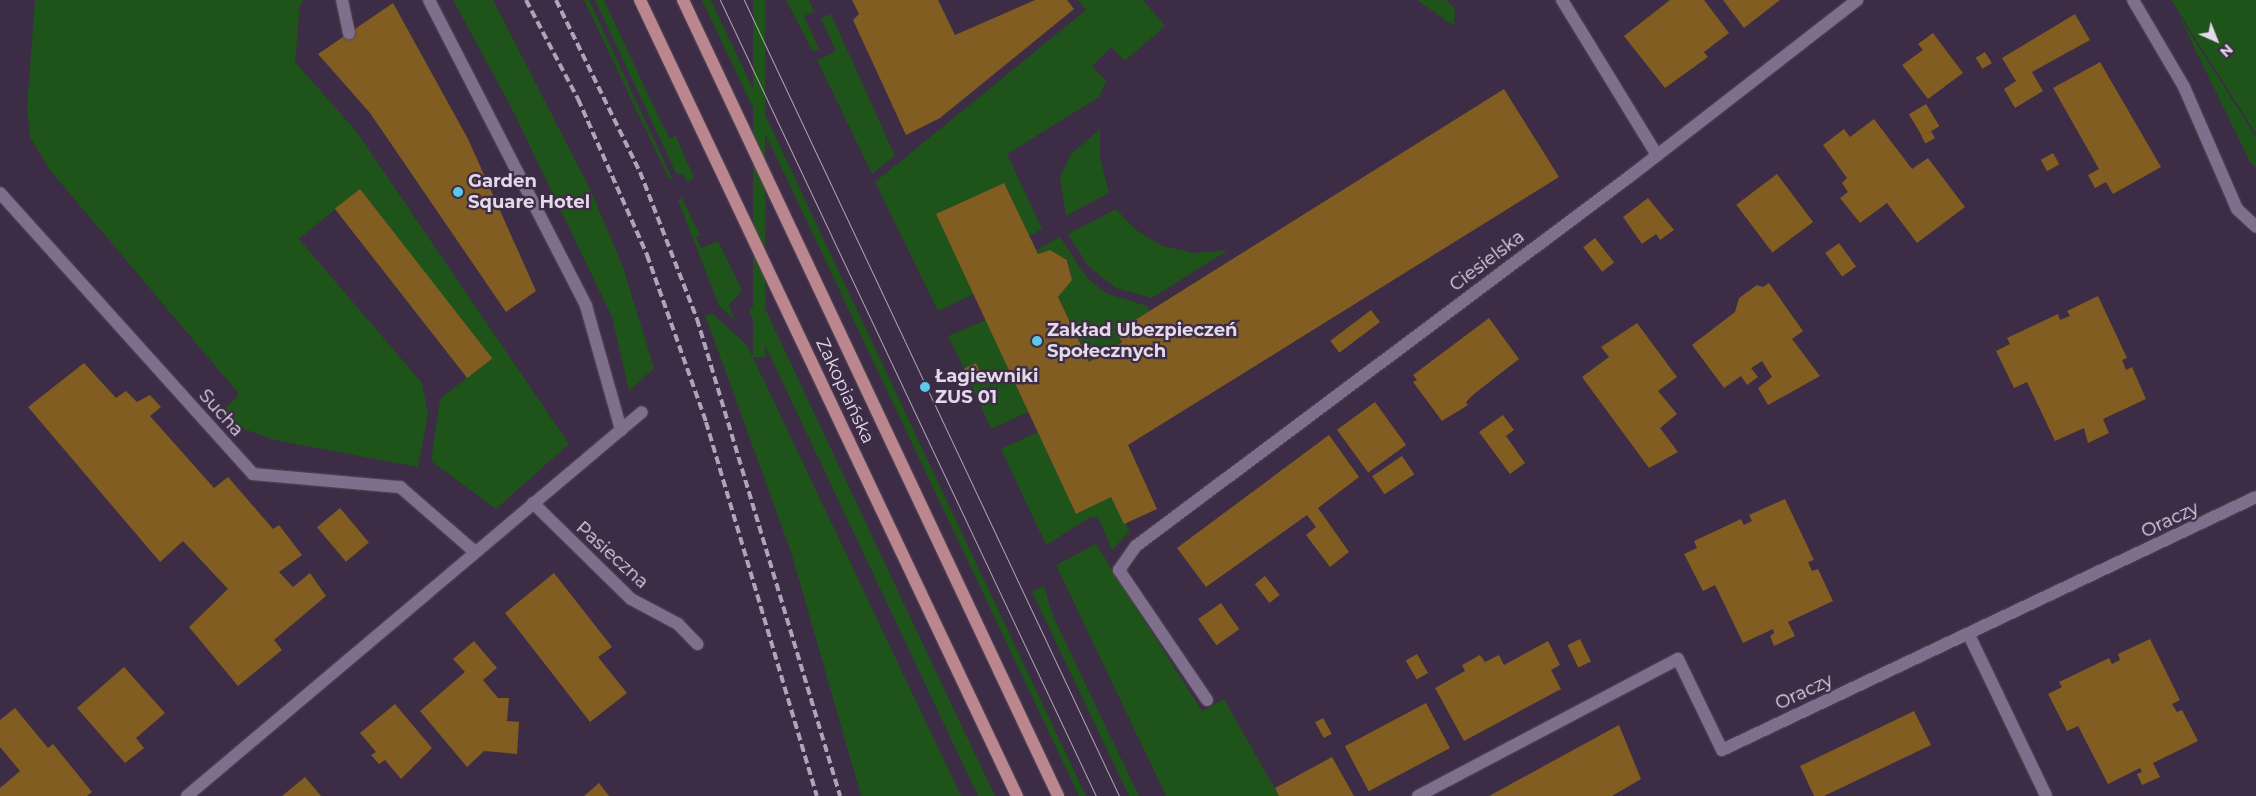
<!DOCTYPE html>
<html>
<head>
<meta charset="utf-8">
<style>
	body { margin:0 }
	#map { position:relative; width:2256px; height:796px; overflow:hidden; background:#3c2c45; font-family:Montserrat,sans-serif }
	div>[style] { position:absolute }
	.green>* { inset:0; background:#1e5319; transform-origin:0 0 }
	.building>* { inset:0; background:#815d21; transform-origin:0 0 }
	.roads { filter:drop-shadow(0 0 1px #55475c) drop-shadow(0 0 1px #55475c) }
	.minor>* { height:12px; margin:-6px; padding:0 6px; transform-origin:6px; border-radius:6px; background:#806f8c }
	.major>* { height:12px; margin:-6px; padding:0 6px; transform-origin:6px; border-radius:6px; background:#bb868e }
	.tram>* { height:1px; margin:-0.5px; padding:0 0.5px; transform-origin:0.5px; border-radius:0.5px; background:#b0a4b7 }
	.rail>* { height:4px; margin-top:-2px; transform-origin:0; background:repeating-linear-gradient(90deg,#b0a4b7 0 8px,transparent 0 12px) }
	.dots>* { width:14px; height:14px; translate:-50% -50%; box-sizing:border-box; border:2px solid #3c2c45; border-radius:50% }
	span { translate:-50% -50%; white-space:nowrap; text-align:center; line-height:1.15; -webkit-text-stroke:4.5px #3c2c45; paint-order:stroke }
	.poi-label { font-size:18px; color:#e3d9e9; font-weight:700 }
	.left { translate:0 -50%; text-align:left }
	.street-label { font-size:18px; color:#e3d9e9 }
	.north { position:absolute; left:2191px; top:15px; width:50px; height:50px; -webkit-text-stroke:4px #3c2c45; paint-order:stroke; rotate:136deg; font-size:14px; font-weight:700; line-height:20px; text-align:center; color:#e3d9e9 }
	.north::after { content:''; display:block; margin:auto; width:18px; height:22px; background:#e3d9e9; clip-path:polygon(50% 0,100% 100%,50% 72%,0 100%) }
</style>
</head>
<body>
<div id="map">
	<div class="green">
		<div style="clip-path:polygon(35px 0,304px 0,300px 5px,295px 62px,356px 131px,569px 444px,496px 509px,431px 461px,440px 399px,490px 359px,360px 189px,299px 239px,422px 383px,428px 414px,418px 467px,274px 440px,233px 425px,221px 413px,239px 394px,49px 169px,30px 137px,27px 108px)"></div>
		<div style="clip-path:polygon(453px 0,493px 0,592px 193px,623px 267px,654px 368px,629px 391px,612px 317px,511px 107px)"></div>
		<div style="clip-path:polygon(584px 0,589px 0,672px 178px,669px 179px)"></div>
		<div style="clip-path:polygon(595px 0,604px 0,660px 120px,670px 138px,676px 136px,694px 178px,687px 182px,682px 173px,677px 175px)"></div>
		<div style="clip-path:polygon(702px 0,711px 0,1086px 796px,1079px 796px)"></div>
		<div style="left:753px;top:0;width:12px;height:357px"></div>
		<div style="clip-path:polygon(786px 0,809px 0,814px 12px,804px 16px,819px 49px,813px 52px)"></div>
		<div style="clip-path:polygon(1078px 0,1143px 0,1165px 26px,1125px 61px,1111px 47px,1092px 66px,1106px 81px,1099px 97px,1007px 154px,1042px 229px,1029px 236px,1004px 183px,936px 214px,974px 294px,938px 311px,875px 182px,1086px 10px)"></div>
		<div style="clip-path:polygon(1417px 0,1446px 0,1455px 9px,1454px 26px)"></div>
		<div style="clip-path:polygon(2171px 0,2256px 0,2256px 134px)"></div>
		<div style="clip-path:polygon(831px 14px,895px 156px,872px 174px,817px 60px,836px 51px,821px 19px)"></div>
		<div style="clip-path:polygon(2178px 14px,2256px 137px,2256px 168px,2250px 162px)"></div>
		<div style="clip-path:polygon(1100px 129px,1100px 157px,1109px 193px,1066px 216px,1060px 177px,1071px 154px)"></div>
		<div style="clip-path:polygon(682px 198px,700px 235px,696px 237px,701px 248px,718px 241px,742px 290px,729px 305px,734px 320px,719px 306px,678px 200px)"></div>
		<div style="clip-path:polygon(1116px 209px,1136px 230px,1162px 246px,1195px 253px,1228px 250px,1152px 298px,1116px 288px,1088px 266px,1068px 234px)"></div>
		<div style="clip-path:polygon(1060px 237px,1087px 278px,1106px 293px,1147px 306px,1149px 311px,1116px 332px,1121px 341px,1089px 362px,1058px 297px,1072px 280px,1068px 260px,1050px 250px,1038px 253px,1036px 250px)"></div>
		<div style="clip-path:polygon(760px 298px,929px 657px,995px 796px,978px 796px,749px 311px)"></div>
		<div style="clip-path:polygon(712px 313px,747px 345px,961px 796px,861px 796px,791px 552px,705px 315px)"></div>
		<div style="clip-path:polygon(986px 320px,1028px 412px,991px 429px,971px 384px,982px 378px,976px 363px,964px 369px,948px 336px)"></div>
		<div style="clip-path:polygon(1038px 432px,1076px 514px,1111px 497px,1130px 531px,1112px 550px,1098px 517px,1091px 517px,1046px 545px,1001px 449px)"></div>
		<div style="clip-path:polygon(1096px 544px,1202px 711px,1224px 699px,1279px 796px,1166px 796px,1056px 565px)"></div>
		<div style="clip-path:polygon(1044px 586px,1053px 616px,1139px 796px,1129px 796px,1032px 592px)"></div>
	</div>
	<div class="building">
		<div style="clip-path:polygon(852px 0,938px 0,955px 35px,1035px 0,1067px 0,1074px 9px,940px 118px,906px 135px,853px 20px,859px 14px)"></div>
		<div style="clip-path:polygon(1670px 0,1704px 0,1729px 33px,1704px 52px,1708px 57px,1665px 88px,1624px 36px)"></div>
		<div style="clip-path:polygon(1723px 0,1780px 0,1744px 28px)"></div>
		<div style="clip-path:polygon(393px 3px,468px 139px,536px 291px,506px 312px,370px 113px,318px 54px)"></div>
		<div style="clip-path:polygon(2075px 14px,2090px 40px,2032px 72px,2043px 91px,2015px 108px,2004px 89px,2016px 81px,2002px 58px)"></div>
		<div style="clip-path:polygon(1933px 33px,1963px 73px,1928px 99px,1902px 65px,1923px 50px,1918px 44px)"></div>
		<div style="left:1985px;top:52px;width:13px;height:11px;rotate:58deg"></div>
		<div style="clip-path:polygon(2100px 62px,2161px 167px,2113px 194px,2106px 182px,2095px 188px,2088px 175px,2099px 169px,2053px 88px)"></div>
		<div style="clip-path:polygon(1504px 89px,1559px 177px,1128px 445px,1157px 509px,1124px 524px,1111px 497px,1076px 514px,936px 214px,1004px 183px,1038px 254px,1050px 250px,1067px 260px,1072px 280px,1058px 297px,1089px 362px,1122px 342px,1116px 332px)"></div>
		<div style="left:1926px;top:104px;width:26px;height:20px;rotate:59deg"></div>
		<div style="clip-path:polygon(1874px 119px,1912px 169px,1928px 158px,1965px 207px,1917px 243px,1887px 203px,1860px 223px,1840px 198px,1848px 192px,1842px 183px,1847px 178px,1823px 145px,1844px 129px,1850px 137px)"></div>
		<div style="left:1931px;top:131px;width:8px;height:11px;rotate:60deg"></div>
		<div style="left:2053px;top:153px;width:13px;height:14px;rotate:61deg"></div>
		<div style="left:1777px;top:174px;width:60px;height:51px;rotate:53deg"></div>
		<div style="left:360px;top:189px;width:215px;height:32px;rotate:52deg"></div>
		<div style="clip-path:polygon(1648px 198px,1674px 230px,1660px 240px,1656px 234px,1642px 244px,1623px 217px)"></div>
		<div style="left:1595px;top:238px;width:31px;height:15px;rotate:52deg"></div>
		<div style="left:1839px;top:243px;width:29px;height:17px;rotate:54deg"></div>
		<div style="clip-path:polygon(1769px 283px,1803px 331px,1792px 339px,1820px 376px,1768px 405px,1758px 388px,1772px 377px,1762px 361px,1751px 368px,1758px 377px,1747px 385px,1741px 376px,1724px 388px,1692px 345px,1735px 312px,1739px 298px,1757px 285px,1763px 287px)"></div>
		<div style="clip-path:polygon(2098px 296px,2127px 358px,2122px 360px,2126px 370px,2132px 367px,2146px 399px,2103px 419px,2109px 433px,2088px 443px,2084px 428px,2055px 441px,2027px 382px,2014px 388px,1996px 351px,2010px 344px,2007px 338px,2058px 314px,2060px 320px,2070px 316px,2067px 311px)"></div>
		<div style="left:1371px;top:310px;width:15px;height:51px;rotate:53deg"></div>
		<div style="clip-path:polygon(1489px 318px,1519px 359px,1474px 394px,1466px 402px,1468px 405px,1442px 421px,1413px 382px,1417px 380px,1413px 375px)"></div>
		<div style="clip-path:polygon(1637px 323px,1677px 377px,1658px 391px,1677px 414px,1660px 428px,1678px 452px,1649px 468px,1582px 377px,1609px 357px,1601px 347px)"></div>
		<div style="clip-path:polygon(84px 363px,116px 398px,126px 391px,137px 402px,150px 395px,161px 407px,150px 416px,214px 488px,228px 477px,273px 529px,279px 525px,302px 555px,279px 572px,293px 587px,310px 573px,326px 596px,274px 640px,282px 650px,238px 686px,189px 627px,228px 589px,183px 541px,160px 562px,28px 407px)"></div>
		<div style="left:976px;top:363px;width:17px;height:13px;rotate:65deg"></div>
		<div style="left:1375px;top:402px;width:53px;height:47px;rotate:54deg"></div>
		<div style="clip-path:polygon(1503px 415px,1514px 430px,1506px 436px,1525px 463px,1510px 474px,1479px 432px)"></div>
		<div style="clip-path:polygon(1329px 435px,1359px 477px,1318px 508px,1349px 552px,1330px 567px,1306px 535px,1316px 527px,1307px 515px,1206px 587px,1177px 548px)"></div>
		<div style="left:1402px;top:456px;width:22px;height:36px;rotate:56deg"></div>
		<div style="clip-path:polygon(1785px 499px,1814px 560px,1808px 562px,1812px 571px,1818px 569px,1833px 601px,1788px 622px,1795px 636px,1774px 646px,1770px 636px,1774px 633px,1773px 629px,1743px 643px,1715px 585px,1703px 591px,1684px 554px,1697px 548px,1694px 541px,1741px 519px,1744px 525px,1752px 521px,1749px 515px)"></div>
		<div style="left:340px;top:508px;width:45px;height:30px;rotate:50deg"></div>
		<div style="clip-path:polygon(554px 573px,612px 647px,598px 657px,627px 693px,590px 722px,505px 613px)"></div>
		<div style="left:1265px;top:576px;width:24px;height:13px;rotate:52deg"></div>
		<div style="left:1221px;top:603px;width:32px;height:28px;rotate:55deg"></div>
		<div style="left:1580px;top:639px;width:25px;height:14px;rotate:64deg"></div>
		<div style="clip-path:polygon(2150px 639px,2180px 700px,2172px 704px,2177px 712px,2182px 710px,2198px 741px,2153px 763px,2160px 777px,2142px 785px,2137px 774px,2142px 772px,2140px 768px,2108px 784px,2078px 726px,2067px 731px,2048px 694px,2062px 687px,2059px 682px,2109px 658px,2112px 664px,2120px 660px,2118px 654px)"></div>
		<div style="clip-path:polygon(474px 641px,497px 668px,483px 680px,498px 698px,509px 698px,507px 721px,519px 722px,517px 754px,484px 751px,467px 767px,420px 711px,465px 672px,453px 659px)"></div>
		<div style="clip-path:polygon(1548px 641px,1560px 665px,1551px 670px,1561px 689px,1464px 741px,1435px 688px,1465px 671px,1462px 665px,1480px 655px,1485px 662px,1499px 655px,1504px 665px)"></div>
		<div style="left:1417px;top:654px;width:22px;height:13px;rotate:60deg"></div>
		<div style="clip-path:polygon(124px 667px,165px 713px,136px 738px,144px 748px,125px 763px,77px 708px)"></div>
		<div style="left:1426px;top:703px;width:51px;height:92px;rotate:62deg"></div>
		<div style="clip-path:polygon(395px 704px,432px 748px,401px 779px,385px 760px,379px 764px,371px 755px,376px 752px,360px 733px)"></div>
		<div style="clip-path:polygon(15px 708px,48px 748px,53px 744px,92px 792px,87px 796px,0 796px,0 788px,20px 771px,0 747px,0 720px)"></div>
		<div style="clip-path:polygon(1914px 711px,1931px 745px,1824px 796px,1814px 796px,1800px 766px)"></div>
		<div style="left:1323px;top:718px;width:18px;height:9px;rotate:61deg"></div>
		<div style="clip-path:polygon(1619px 725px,1641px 779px,1612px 796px,1489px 796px)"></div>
		<div style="clip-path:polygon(1332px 757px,1354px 796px,1279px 796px,1275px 788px)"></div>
		<div style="clip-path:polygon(305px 777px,321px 796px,282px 796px)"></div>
		<div style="clip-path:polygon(599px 783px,609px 796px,584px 796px)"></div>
	</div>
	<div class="roads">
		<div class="minor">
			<div style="left:342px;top:0;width:34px;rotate:78deg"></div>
			<div style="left:429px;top:0;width:344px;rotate:62.8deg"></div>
			<div style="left:586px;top:306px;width:129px;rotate:74.2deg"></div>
			<div style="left:1562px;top:0;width:182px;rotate:58.5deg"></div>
			<div style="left:2133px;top:0;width:101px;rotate:59.6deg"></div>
			<div style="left:2184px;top:87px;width:133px;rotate:66.5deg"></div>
			<div style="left:2237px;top:209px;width:26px;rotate:43deg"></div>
			<div style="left:0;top:193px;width:378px;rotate:48deg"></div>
			<div style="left:253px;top:474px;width:148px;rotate:5.1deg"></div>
			<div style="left:400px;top:487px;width:98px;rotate:40.9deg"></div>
			<div style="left:533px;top:503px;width:137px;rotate:44.4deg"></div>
			<div style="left:631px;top:599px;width:53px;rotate:28deg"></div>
			<div style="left:678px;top:624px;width:28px;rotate:46deg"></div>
			<div style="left:1969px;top:635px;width:178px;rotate:64.4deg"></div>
			<div style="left:1207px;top:700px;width:157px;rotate:-124.1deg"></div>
			<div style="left:1119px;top:570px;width:29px;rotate:-55deg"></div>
			<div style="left:1136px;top:546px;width:616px;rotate:-36.81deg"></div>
			<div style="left:1629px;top:177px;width:289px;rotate:-37.8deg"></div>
			<div style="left:187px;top:796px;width:595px;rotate:-40.16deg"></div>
			<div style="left:1418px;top:796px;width:294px;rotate:-27.8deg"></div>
			<div style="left:1678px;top:659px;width:101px;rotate:64.2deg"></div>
			<div style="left:1722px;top:750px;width:591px;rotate:-25.35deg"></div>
		</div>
		<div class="major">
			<div style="left:640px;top:0;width:881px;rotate:64.66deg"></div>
			<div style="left:683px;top:0;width:880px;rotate:64.77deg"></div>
		</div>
	</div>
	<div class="tram">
		<div style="left:720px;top:0;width:880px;rotate:64.72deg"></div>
		<div style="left:744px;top:0;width:880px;rotate:64.77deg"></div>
	</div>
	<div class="rail">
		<div style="left:526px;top:0;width:112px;rotate:62.3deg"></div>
		<div style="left:578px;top:99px;width:171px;rotate:66.1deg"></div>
		<div style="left:647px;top:255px;width:177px;rotate:70.5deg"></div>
		<div style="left:706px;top:422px;width:390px;rotate:73.5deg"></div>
		<div style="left:556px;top:0;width:191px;rotate:64deg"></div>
		<div style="left:640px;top:172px;width:158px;rotate:68.8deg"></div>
		<div style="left:697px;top:319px;width:498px;rotate:73.3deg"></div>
	</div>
	<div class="dots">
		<div style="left:458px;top:192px;background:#5cc7e7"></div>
		<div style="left:1037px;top:341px;background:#5cc7e7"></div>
		<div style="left:925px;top:387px;background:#5cc7e7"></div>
	</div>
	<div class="poi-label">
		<span class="left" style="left:468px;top:192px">Garden<br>Square Hotel</span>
		<span class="left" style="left:1047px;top:341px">Zakład Ubezpieczeń<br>Społecznych</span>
		<span class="left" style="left:935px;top:387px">Łagiewniki<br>ZUS 01</span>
	</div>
	<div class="street-label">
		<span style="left:1487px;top:261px;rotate:-37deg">Ciesielska</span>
		<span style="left:845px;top:391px;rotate:65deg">Zakopiańska</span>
		<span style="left:221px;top:413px;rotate:48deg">Sucha</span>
		<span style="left:2170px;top:520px;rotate:-25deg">Oraczy</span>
		<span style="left:612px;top:555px;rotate:42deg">Pasieczna</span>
		<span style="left:1804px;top:692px;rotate:-25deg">Oraczy</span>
	</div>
	<div class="north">N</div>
</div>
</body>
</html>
